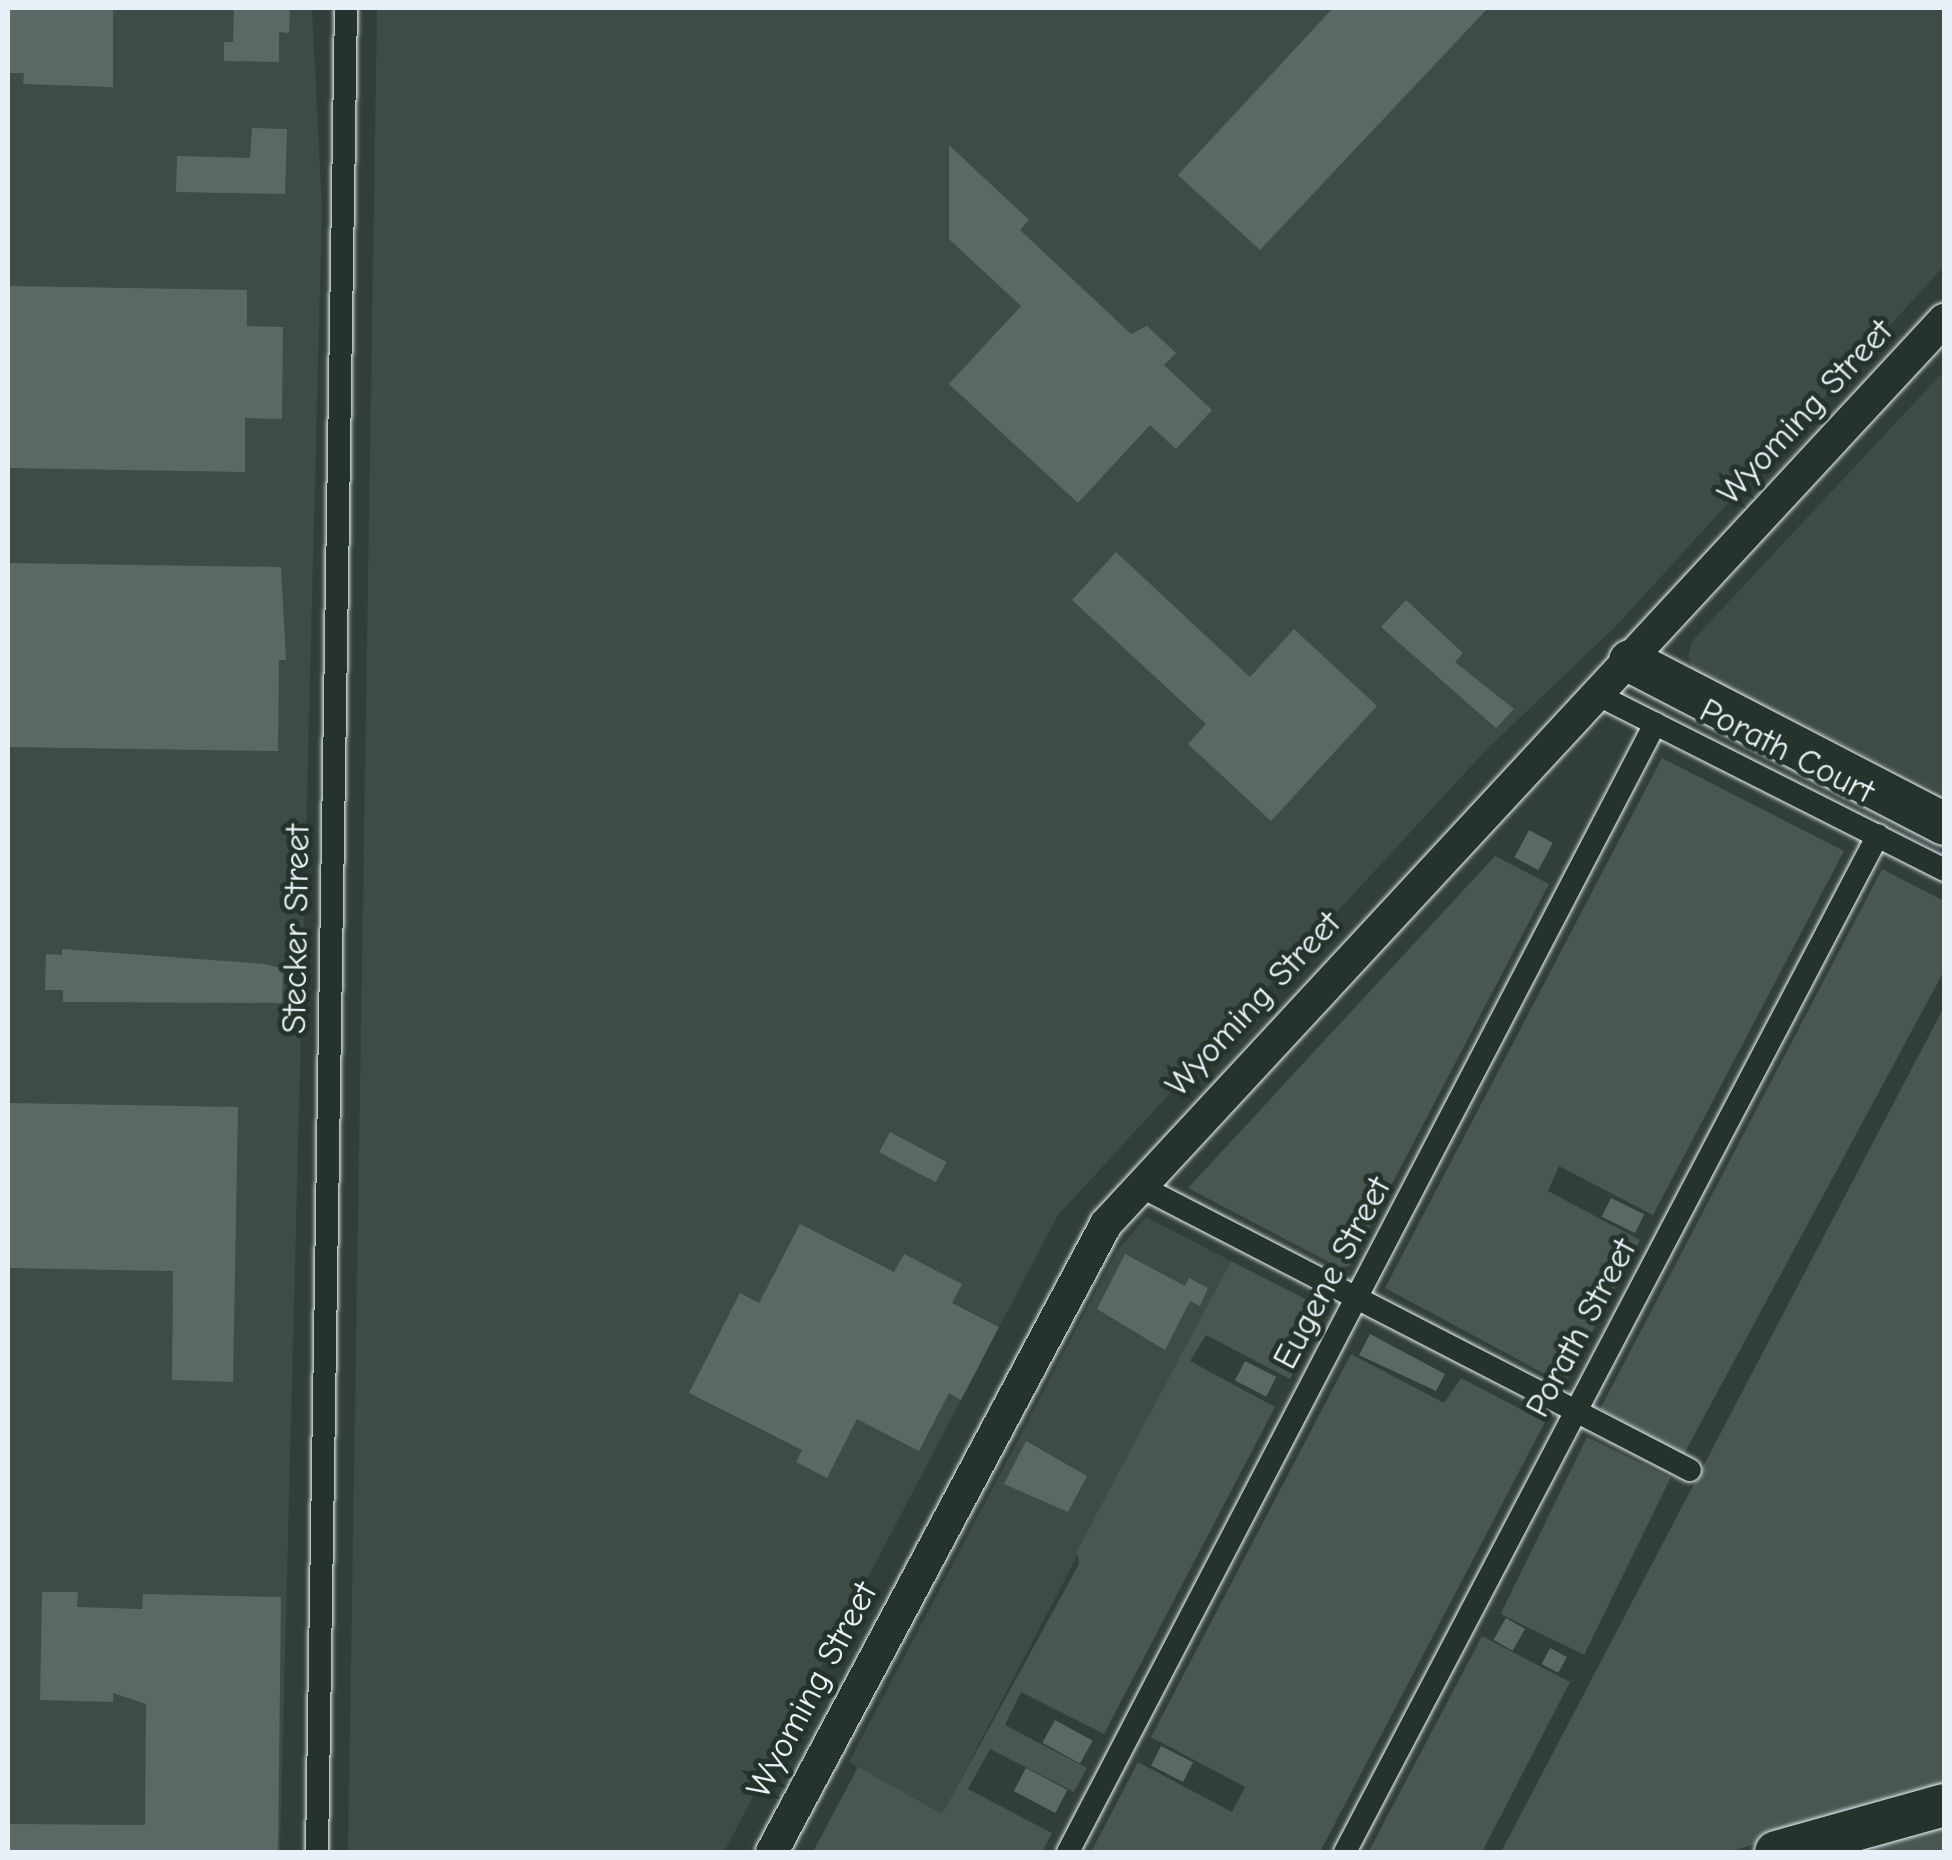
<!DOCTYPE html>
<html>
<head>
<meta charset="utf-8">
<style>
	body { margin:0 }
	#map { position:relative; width:1952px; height:1860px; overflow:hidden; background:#323e39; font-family:"Comic Neue",sans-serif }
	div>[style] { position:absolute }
	.built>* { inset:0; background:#3f4b46 }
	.green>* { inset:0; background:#495651; transform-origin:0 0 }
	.building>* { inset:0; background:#5c6865; transform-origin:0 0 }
	.roads { filter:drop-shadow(0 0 2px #e8f1f8) drop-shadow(0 0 2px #e8f1f8) }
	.street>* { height:22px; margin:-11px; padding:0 11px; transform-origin:11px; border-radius:11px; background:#26332d }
	.secondary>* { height:32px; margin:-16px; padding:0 16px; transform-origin:16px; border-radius:16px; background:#26332d }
	.highway>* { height:42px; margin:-21px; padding:0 21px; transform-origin:21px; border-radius:21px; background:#26332d }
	span { translate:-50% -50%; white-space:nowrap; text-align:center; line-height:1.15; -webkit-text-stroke:10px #26332d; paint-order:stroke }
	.street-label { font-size:35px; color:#e8f1f8 }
	.frame { position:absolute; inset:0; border:10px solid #e8f1f8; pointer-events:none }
</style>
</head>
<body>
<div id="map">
	<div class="built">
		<div style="clip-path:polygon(8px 8px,312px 8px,322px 209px,280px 1852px,8px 1852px)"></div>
		<div style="clip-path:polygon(377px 8px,1944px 8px,1944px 266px,1617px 625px,1487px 749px,1058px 1215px,724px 1852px,348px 1852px)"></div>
		<div style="clip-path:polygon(1944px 371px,1944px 794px,1693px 671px,1688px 656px,1692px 641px)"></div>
		<div style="clip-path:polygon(1146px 1217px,1231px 1261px,942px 1815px,849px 1762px,1117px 1251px)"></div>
	</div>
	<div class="green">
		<div style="clip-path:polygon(1662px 758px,1844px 851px,1653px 1215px,1559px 1166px,1548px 1191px,1640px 1240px,1568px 1378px,1558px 1381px,1385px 1288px)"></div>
		<div style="clip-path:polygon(1495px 856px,1549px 884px,1349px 1266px,1340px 1268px,1188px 1188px)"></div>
		<div style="clip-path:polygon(1882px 869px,1944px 901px,1944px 971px,1684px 1454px,1600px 1409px)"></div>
		<div style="clip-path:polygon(1944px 1007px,1944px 1789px,1728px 1852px,1501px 1852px)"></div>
		<div style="clip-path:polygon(1231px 1261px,1321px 1307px,1324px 1315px,1290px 1379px,1206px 1335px,1190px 1361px,1275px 1407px,1104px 1734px,1021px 1692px,1005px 1725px,1087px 1768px,1074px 1792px,990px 1749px,968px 1789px,1052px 1833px,1042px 1852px,813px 1852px,858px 1767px,942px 1814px,1079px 1564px,1077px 1551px)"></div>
		<div style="clip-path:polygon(1351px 1354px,1444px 1403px,1461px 1378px,1545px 1422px,1320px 1852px,1091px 1852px,1138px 1762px,1232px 1812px,1245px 1787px,1151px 1737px)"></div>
		<div style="left:1587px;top:1437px;width:93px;height:197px;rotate:26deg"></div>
		<div style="clip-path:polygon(1482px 1636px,1570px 1682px,1482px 1852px,1369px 1851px)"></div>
		<div style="clip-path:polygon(1944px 1823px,1944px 1852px,1836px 1852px)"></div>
	</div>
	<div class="building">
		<div style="clip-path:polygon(8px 8px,113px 8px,113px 87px,23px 84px,24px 73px,8px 73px)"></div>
		<div style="clip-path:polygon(234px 8px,290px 8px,289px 33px,279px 32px,279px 62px,224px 61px,224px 42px,233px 42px)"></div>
		<div style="clip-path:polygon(1333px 8px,1488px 8px,1260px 250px,1178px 175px)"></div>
		<div style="clip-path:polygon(252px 128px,287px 129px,285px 194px,176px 192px,177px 156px,250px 158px)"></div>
		<div style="clip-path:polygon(949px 145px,1029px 220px,1020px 230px,1131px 334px,1147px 326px,1176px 353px,1164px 365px,1212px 410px,1176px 449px,1150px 425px,1078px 503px,949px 384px,1021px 306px,949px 239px)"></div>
		<div style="clip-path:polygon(8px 286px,247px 290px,247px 326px,283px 327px,282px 419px,245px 418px,245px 472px,8px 468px)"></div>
		<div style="clip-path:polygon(1116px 552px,1250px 677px,1294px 629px,1377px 706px,1271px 821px,1188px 744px,1206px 724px,1072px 600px)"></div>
		<div style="clip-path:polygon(8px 563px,281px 567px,286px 660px,279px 660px,278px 751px,8px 747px)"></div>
		<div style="clip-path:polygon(1406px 600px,1463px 653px,1455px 662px,1514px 709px,1496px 728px,1381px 627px)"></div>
		<div style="left:1529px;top:830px;width:27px;height:31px;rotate:28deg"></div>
		<div style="clip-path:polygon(62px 949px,265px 964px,283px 969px,282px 1003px,63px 1002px,63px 990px,45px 990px,46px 954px,62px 955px)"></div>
		<div style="clip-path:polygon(8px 1103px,238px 1107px,233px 1382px,172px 1380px,173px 1271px,8px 1268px)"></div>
		<div style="left:890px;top:1132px;width:64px;height:23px;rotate:28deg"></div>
		<div style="left:1611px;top:1198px;width:37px;height:21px;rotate:26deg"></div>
		<div style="clip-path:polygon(800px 1224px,894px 1272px,904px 1254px,962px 1284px,952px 1303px,999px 1327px,961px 1400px,949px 1393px,919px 1451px,857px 1419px,827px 1478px,796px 1462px,802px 1450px,689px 1393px,740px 1293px,759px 1303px)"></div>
		<div style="clip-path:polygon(1125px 1254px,1185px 1286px,1189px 1278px,1208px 1288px,1200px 1306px,1190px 1301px,1165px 1350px,1097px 1309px)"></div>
		<div style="clip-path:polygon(1370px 1334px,1445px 1374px,1436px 1391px,1359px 1355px)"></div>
		<div style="left:1245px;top:1361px;width:35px;height:22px;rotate:27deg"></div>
		<div style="clip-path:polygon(1026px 1441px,1087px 1476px,1068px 1512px,1004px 1484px)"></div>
		<div style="clip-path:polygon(42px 1592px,78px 1592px,77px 1607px,142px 1609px,143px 1594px,281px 1597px,278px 1852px,8px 1852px,8px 1824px,145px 1825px,146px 1704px,113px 1693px,113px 1702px,40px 1700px)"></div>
		<div style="left:1506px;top:1618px;width:22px;height:25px;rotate:30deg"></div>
		<div style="left:1550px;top:1648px;width:19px;height:18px;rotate:28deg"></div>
		<div style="left:1055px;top:1720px;width:43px;height:26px;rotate:29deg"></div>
		<div style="left:1161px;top:1746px;width:36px;height:22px;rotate:27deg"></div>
		<div style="left:1026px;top:1768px;width:47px;height:26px;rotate:28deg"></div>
	</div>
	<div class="roads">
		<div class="street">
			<div style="left:1598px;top:695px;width:388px;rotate:26.8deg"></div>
			<div style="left:1138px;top:1185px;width:621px;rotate:27.31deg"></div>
			<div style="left:317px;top:1852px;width:1844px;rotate:-89.1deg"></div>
			<div style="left:1068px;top:1852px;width:1272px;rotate:-62.51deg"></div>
			<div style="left:1345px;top:1852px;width:1148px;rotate:-62.34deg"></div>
		</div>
		<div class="secondary">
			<div style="left:772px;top:1852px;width:711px;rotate:-61.99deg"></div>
			<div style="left:1106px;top:1224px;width:1233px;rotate:-47.17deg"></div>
		</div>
		<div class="highway">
			<div style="left:1630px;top:661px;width:354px;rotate:27.4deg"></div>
			<div style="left:1776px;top:1852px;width:174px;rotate:-15.6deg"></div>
		</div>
	</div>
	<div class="street-label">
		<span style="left:1805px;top:412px;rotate:-47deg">Wyoming Street</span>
		<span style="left:1787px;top:751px;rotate:27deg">Porath Court</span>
		<span style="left:296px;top:929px;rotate:-89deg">Stecker Street</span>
		<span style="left:1253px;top:1004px;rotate:-47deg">Wyoming Street</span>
		<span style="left:1332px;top:1273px;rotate:-62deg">Eugene Street</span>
		<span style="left:1581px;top:1328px;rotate:-62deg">Porath Street</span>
		<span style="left:812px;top:1690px;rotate:-62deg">Wyoming Street</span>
	</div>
	<div class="frame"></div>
</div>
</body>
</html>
